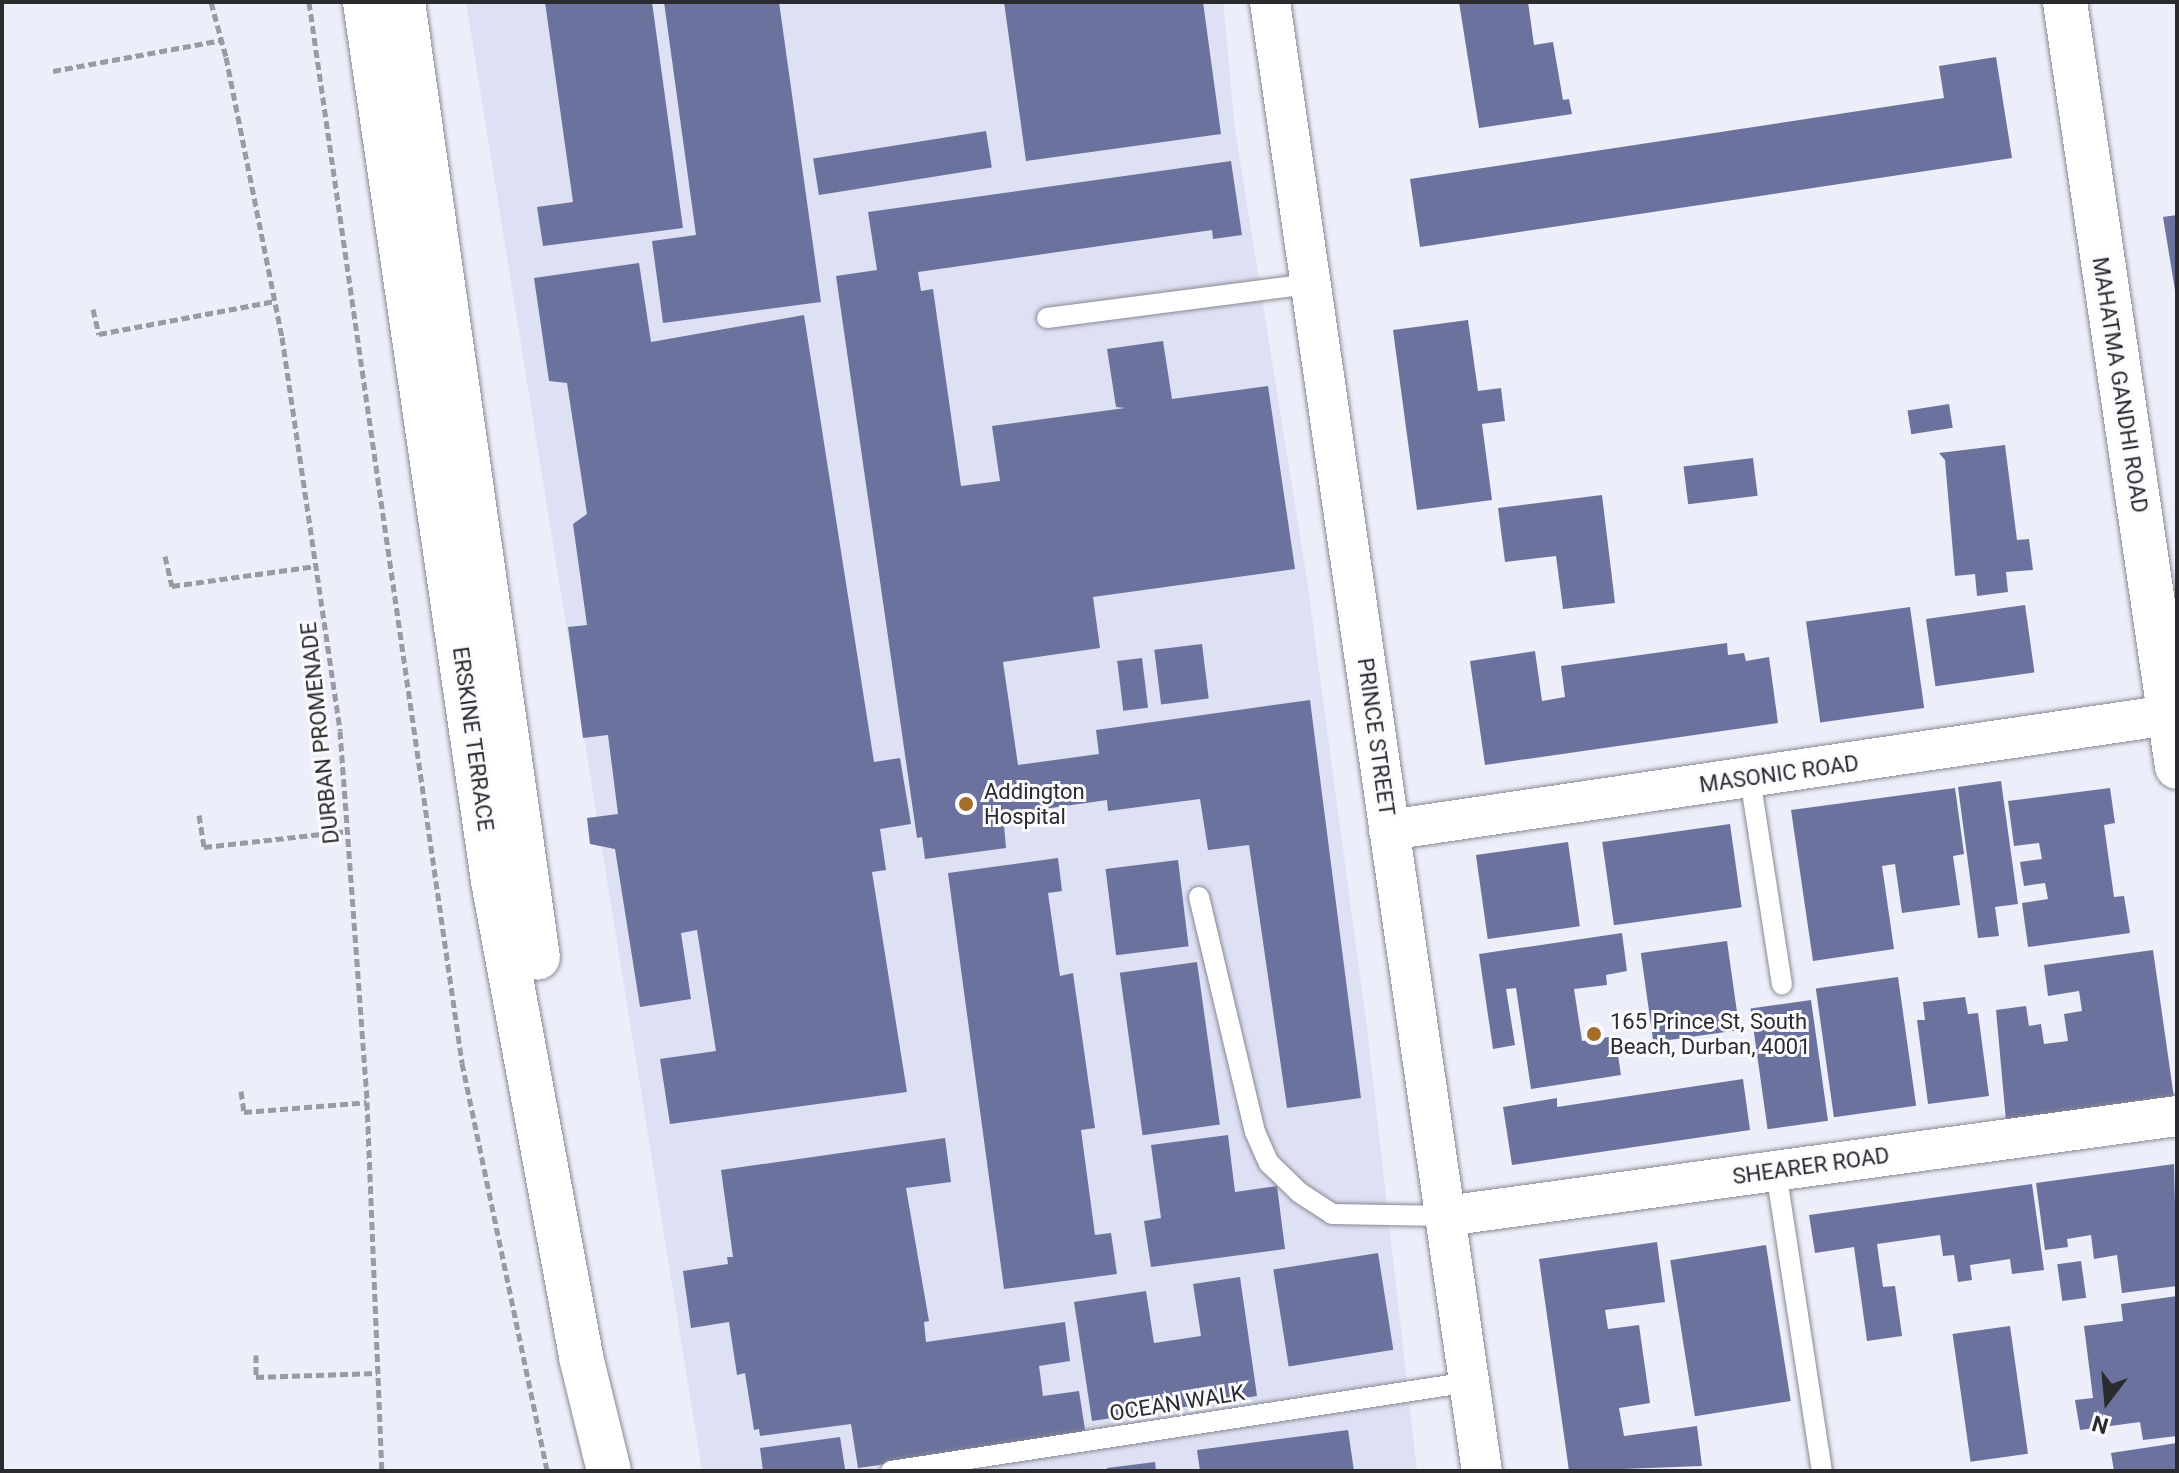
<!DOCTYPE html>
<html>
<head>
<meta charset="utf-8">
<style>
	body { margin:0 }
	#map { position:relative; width:2179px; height:1473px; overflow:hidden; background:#eceef9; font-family:Roboto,sans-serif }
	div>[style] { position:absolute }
	.built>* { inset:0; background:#dee1f4 }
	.building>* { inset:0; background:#6c729e; transform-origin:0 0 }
	.path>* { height:5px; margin-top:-2.5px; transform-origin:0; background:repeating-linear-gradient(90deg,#999ba3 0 8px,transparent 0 12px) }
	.roads { filter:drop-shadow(0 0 2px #878993) drop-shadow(0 0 2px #878993) }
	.lane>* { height:20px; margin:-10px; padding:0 10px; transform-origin:10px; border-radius:10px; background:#fff }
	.street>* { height:40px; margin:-20px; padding:0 20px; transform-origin:20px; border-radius:20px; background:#fff }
	.secondary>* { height:44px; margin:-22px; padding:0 22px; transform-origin:22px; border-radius:22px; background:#fff }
	.dots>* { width:22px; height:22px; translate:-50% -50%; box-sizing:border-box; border:4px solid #fbfbfe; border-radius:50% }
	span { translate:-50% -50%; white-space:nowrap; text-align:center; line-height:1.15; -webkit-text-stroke:6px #fbfbfe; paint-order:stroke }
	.street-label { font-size:22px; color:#2a2b2f }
	.poi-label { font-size:22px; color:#2a2b2f }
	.left { translate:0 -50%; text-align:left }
	.frame { position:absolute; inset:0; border:4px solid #2a2b2f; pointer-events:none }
	.north { position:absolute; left:2067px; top:1361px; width:80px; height:80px; -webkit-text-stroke:6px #fbfbfe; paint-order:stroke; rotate:196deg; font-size:22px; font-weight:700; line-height:32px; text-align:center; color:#2a2b2f }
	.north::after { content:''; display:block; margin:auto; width:28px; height:36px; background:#2a2b2f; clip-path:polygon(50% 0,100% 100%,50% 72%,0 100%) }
</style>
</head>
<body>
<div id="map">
	<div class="built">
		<div style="clip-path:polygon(466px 2px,1223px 2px,1235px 129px,1307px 580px,1367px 1028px,1417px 1471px,702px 1471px)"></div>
	</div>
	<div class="building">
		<div style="clip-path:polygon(545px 2px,652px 2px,683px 228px,543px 246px,537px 207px,573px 202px)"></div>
		<div style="clip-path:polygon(664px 2px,779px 2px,821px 302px,663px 323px,652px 241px,696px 235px)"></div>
		<div style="clip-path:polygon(1004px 2px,1203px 2px,1221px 134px,1026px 161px)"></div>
		<div style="clip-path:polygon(1459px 2px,1528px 2px,1534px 45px,1553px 42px,1563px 100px,1569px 99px,1572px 114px,1479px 128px)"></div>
		<div style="clip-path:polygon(1996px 57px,2012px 158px,1420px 247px,1410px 179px,1944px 98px,1939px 66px)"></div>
		<div style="left:986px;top:131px;width:37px;height:175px;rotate:81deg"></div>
		<div style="clip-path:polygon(1231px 161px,1242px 235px,1213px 239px,1212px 230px,918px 272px,921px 291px,933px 289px,961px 486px,1000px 481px,992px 426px,1125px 408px,1116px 407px,1107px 349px,1163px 341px,1172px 399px,1268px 386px,1295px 569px,1093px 597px,1100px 648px,1003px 662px,1018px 765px,1099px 754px,1096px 730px,1310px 700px,1361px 1098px,1287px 1108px,1249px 845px,1208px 850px,1200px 799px,1108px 811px,1107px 800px,1009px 814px,1010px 825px,1004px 825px,1006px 848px,925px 859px,922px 837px,917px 838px,836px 276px,877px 270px,868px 212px)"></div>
		<div style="clip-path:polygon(2177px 215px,2177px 290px,2175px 290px,2163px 217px)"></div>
		<div style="clip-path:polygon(639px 263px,651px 342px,804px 315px,874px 762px,900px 758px,911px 824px,880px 829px,886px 870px,872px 872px,907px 1092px,670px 1124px,660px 1059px,716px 1051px,697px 930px,681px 933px,691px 999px,640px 1007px,615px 849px,590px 844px,587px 818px,618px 814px,608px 735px,583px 738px,568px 627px,587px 625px,573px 524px,587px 514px,567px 383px,549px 381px,534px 278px)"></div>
		<div style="clip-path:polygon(1468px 320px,1478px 391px,1501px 388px,1505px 421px,1482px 424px,1492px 500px,1417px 510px,1393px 330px)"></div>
		<div style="left:1949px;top:404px;width:24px;height:42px;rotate:81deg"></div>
		<div style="clip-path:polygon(2005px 445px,2017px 540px,2029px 539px,2033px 570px,2006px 572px,2008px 592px,1977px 596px,1975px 574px,1955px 576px,1945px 460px,1939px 453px)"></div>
		<div style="left:1753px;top:458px;width:38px;height:70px;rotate:83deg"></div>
		<div style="clip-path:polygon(1602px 495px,1615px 603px,1563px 609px,1556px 556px,1505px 562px,1498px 508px)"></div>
		<div style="left:2025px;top:605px;width:68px;height:100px;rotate:82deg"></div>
		<div style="left:1910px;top:607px;width:102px;height:105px;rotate:82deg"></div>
		<div style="clip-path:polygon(1727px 643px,1728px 655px,1744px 653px,1746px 661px,1769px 657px,1778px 723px,1485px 765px,1470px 661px,1535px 651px,1542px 701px,1565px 697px,1561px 666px)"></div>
		<div style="left:1202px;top:644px;width:55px;height:48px;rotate:83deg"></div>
		<div style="left:1142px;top:658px;width:50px;height:25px;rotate:83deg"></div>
		<div style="clip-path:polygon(2001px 781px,2018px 904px,1995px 907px,1999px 936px,1978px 938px,1958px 787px)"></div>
		<div style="clip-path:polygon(1955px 788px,1964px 854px,1953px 856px,1960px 905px,1902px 913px,1895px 864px,1882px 866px,1894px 949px,1813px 961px,1791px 810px)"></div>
		<div style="clip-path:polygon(2110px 788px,2115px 823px,2104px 825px,2114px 897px,2124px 896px,2130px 933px,2028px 947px,2022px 903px,2048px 899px,2045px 883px,2024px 886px,2020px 862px,2042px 859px,2039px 843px,2014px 846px,2008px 801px)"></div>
		<div style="left:1730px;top:824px;width:84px;height:129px;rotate:82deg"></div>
		<div style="left:1568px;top:842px;width:85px;height:93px;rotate:82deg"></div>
		<div style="clip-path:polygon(1058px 858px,1062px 891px,1048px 893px,1060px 976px,1073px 973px,1095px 1128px,1081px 1130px,1095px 1235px,1111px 1233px,1117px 1274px,1004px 1289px,948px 873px)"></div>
		<div style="left:1178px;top:860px;width:87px;height:73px;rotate:83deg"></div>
		<div style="clip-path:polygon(1622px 933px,1627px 971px,1606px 975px,1607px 985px,1574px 989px,1582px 1041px,1615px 1036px,1621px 1075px,1531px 1089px,1516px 988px,1506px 989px,1515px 1045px,1493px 1049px,1479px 954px)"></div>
		<div style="left:1727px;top:941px;width:90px;height:87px;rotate:82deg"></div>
		<div style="clip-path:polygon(2153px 950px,2174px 1098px,2006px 1121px,1996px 1010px,2026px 1006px,2029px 1026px,2041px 1024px,2044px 1044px,2068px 1041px,2064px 1014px,2082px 1011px,2079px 991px,2048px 996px,2044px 965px)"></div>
		<div style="left:1197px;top:962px;width:164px;height:78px;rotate:82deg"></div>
		<div style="left:1898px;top:977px;width:130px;height:83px;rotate:82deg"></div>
		<div style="clip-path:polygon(1965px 997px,1968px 1014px,1978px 1013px,1989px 1096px,1928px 1104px,1917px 1020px,1925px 1020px,1923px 1002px)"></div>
		<div style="left:1811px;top:1000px;width:122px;height:61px;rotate:82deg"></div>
		<div style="clip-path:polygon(1743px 1079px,1750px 1130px,1512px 1165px,1503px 1107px,1557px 1098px,1557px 1107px)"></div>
		<div style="clip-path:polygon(1228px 1135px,1235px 1192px,1277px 1186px,1285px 1249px,1151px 1267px,1144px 1221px,1161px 1218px,1151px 1145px)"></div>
		<div style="clip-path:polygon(945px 1138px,951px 1182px,906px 1188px,929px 1321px,924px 1322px,926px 1342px,1065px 1322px,1070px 1361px,1039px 1366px,1043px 1396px,1079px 1391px,1086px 1436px,858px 1468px,851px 1424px,760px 1436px,759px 1429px,754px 1430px,745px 1373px,737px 1375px,729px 1322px,691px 1328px,683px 1271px,728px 1264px,727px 1257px,733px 1257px,721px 1170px)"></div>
		<div style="clip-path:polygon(2174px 1164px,2177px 1286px,2122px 1293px,2117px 1255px,2094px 1259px,2091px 1235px,2067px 1239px,2068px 1247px,2045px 1250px,2036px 1183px)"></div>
		<div style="clip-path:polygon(2032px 1184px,2044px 1270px,2012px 1274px,2010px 1259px,1970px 1265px,1972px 1280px,1958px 1282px,1954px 1255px,1943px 1256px,1940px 1235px,1877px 1244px,1883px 1287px,1895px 1286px,1902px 1336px,1867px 1341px,1854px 1247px,1815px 1253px,1809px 1215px)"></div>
		<div style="clip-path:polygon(1657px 1242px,1665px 1302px,1605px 1310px,1608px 1329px,1639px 1325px,1650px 1403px,1619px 1408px,1624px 1436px,1697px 1426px,1702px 1466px,1569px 1471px,1539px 1259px)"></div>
		<div style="left:1766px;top:1245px;width:158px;height:97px;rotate:81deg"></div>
		<div style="left:1378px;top:1253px;width:98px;height:106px;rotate:81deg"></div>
		<div style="left:2081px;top:1261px;width:37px;height:24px;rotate:82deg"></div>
		<div style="clip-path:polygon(1240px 1277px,1257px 1396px,1092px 1421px,1074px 1302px,1146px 1291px,1154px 1343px,1201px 1336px,1193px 1284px)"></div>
		<div style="clip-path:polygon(2177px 1296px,2177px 1436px,2143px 1440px,2140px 1422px,2080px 1430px,2075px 1400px,2093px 1398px,2084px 1326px,2123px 1321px,2121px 1304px)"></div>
		<div style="left:2010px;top:1326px;width:129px;height:58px;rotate:82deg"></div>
		<div style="clip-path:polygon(1348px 1430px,1354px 1471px,1200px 1471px,1197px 1450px)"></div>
		<div style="clip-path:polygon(840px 1437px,845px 1469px,763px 1471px,760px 1448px)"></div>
		<div style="clip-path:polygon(2177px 1443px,2177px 1471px,2114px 1471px,2111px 1453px)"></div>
		<div style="clip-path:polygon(1155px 1462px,1156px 1471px,1108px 1471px,1107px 1468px)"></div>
	</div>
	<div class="path">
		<div style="left:211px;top:2px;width:57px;rotate:74.7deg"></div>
		<div style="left:226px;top:57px;width:286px;rotate:78.7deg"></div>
		<div style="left:282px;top:337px;width:398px;rotate:81.6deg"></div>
		<div style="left:340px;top:731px;width:372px;rotate:85.8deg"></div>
		<div style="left:367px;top:1102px;width:369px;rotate:87.7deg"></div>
		<div style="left:309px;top:2px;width:1072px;rotate:81.79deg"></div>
		<div style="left:462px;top:1063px;width:417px;rotate:78.2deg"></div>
		<div style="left:53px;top:71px;width:172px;rotate:-10.4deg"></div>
		<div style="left:93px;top:309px;width:26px;rotate:77deg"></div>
		<div style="left:99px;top:334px;width:179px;rotate:-10.6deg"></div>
		<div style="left:165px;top:556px;width:31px;rotate:77deg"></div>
		<div style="left:172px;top:586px;width:145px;rotate:-7.9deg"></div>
		<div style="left:199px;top:815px;width:32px;rotate:81deg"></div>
		<div style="left:204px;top:847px;width:145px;rotate:-6.3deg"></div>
		<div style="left:241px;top:1091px;width:21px;rotate:82deg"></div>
		<div style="left:244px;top:1112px;width:123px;rotate:-4.6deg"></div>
		<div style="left:256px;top:1355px;width:22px;rotate:90deg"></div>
		<div style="left:256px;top:1377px;width:121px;rotate:-1.9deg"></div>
	</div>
	<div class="roads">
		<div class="lane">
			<div style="left:1047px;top:318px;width:265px;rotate:-7.4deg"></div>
			<div style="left:1750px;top:778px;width:209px;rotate:81.2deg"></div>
			<div style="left:1199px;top:897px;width:242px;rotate:76.6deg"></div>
			<div style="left:1255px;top:1132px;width:34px;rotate:66deg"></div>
			<div style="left:1269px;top:1163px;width:43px;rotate:44.1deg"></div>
			<div style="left:1300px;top:1193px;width:38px;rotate:33deg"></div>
			<div style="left:1332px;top:1214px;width:114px;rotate:1deg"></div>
			<div style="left:1776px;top:1171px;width:304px;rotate:81.3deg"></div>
			<div style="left:891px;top:1471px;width:586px;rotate:-8.74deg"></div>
		</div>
		<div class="street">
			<div style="left:1270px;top:2px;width:1484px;rotate:81.79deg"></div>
			<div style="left:1389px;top:830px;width:788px;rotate:-8.39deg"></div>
			<div style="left:1446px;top:1216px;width:738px;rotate:-7.79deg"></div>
		</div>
		<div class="secondary">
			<div style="left:365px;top:2px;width:888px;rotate:81.71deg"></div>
			<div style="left:493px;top:881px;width:484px;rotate:79.5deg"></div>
			<div style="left:581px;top:1357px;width:117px;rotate:76.2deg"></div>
			<div style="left:403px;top:2px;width:965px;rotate:81.96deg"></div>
			<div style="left:2065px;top:2px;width:773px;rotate:81.67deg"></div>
		</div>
	</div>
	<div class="dots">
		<div style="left:966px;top:804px;background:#a46d29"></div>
		<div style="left:1594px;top:1034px;background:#a46d29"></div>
	</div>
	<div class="street-label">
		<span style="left:2120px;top:385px;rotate:81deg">MAHATMA GANDHI ROAD</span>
		<span style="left:320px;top:733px;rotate:-96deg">DURBAN PROMENADE</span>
		<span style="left:1376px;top:737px;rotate:82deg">PRINCE STREET</span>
		<span style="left:473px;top:739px;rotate:82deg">ERSKINE TERRACE</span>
		<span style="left:1779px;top:774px;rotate:-8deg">MASONIC ROAD</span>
		<span style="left:1811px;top:1166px;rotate:-8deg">SHEARER ROAD</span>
		<span style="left:1177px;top:1403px;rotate:-9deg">OCEAN WALK</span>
	</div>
	<div class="poi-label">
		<span class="left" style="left:984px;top:804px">Addington<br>Hospital</span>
		<span class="left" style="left:1610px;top:1034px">165 Prince St, South<br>Beach, Durban, 4001</span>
	</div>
	<div class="frame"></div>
	<div class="north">N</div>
</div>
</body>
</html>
